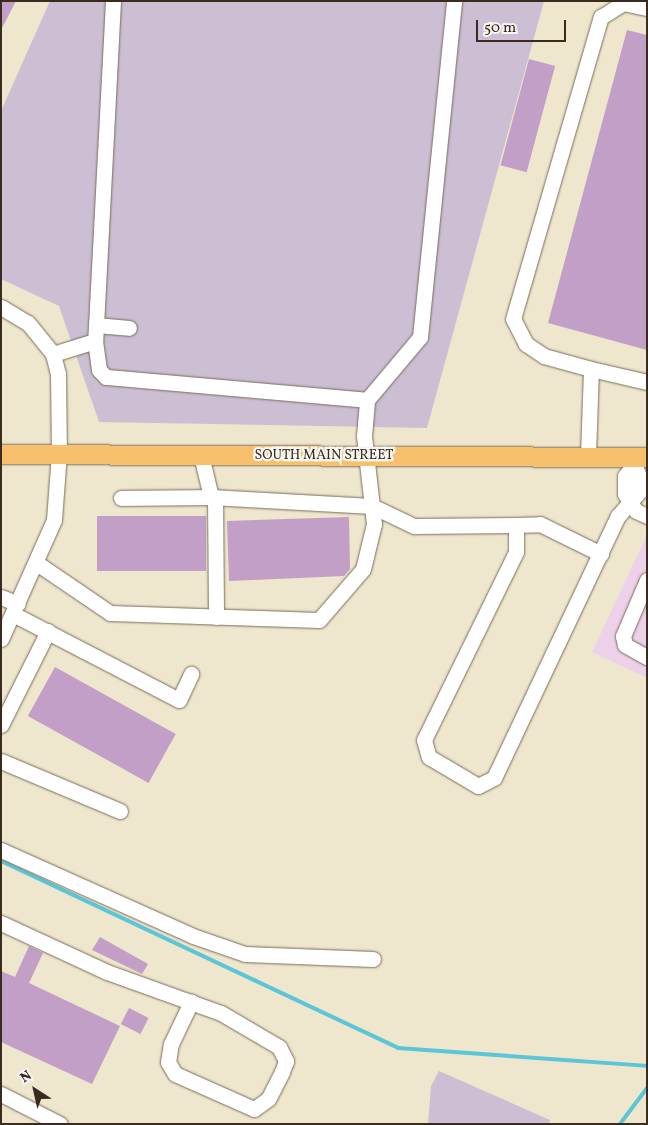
<!DOCTYPE html>
<html>
<head>
<meta charset="utf-8">
<style>
	body { margin:0 }
	#map { position:relative; width:648px; height:1125px; overflow:hidden; background:#eee6cd; font-family:Vollkorn,serif }
	div>[style] { position:absolute }
	.built>* { inset:0; background:#edd1e9 }
	.industrial>* { inset:0; background:#ccbfd4 }
	.stream>* { height:4px; margin:-2px; padding:0 2px; transform-origin:2px; border-radius:2px; background:#5cc5d7 }
	.building>* { inset:0; background:#c19fc6; transform-origin:0 0 }
	.roads { filter:drop-shadow(0 0 1px #7a6c5b) drop-shadow(0 0 1px #7a6c5b) }
	.minor>* { height:15px; margin:-7.5px; padding:0 7.5px; transform-origin:7.5px; border-radius:7.5px; background:#fff }
	.major>* { height:19px; margin:-9.5px; padding:0 9.5px; transform-origin:9.5px; border-radius:9.5px; background:#f8bf6c }
	span { translate:-50% -50%; white-space:nowrap; text-align:center; line-height:1.15; -webkit-text-stroke:4.5px #f6f6f2; paint-order:stroke }
	.street-label { font-size:14px; color:#3b2a1e }
	.frame { position:absolute; inset:0; border:2px solid #3b2a1e; pointer-events:none }
	.north { position:absolute; left:10px; top:1065px; width:50px; height:50px; -webkit-text-stroke:4px #f6f6f2; paint-order:stroke; rotate:325deg; font-size:14px; font-weight:700; line-height:20px; text-align:center; color:#3b2a1e }
	.north::after { content:''; display:block; margin:auto; width:18px; height:22px; background:#3b2a1e; clip-path:polygon(50% 0,100% 100%,50% 72%,0 100%) }
	.scale { position:absolute; left:476px; top:20px; width:90px; height:22px; box-sizing:border-box; border:2px solid #3b2a1e; border-top:0; padding-left:6px; font-size:15px; line-height:18px; white-space:nowrap; color:#3b2a1e; -webkit-text-stroke:4px #f6f6f2; paint-order:stroke }
</style>
</head>
<body>
<div id="map">
	<div class="built">
		<div style="clip-path:polygon(647px 535px,647px 678px,592px 652px)"></div>
	</div>
	<div class="industrial">
		<div style="clip-path:polygon(50px 1px,544px 1px,427px 428px,99px 422px,59px 306px,1px 279px,1px 111px)"></div>
		<div style="clip-path:polygon(439px 1071px,550px 1120px,549px 1124px,428px 1124px,431px 1086px)"></div>
	</div>
	<div class="stream">
		<div style="left:1px;top:861px;width:439px;rotate:25.2deg"></div>
		<div style="left:398px;top:1048px;width:250px;rotate:4.1deg"></div>
		<div style="left:620px;top:1124px;width:45px;rotate:-53.1deg"></div>
	</div>
	<div class="building">
		<div style="clip-path:polygon(1px 1px,16px 1px,1px 30px)"></div>
		<div style="clip-path:polygon(627px 30px,647px 35px,647px 350px,548px 323px)"></div>
		<div style="left:529px;top:59px;width:27px;height:110px;rotate:15deg"></div>
		<div style="left:206px;top:516px;width:55px;height:109px;rotate:90deg"></div>
		<div style="clip-path:polygon(349px 517px,350px 569px,344px 576px,229px 581px,227px 521px)"></div>
		<div style="left:55px;top:667px;width:138px;height:56px;rotate:29deg"></div>
		<div style="clip-path:polygon(100px 937px,148px 964px,142px 974px,92px 950px)"></div>
		<div style="clip-path:polygon(29px 946px,43px 953px,29px 983px,120px 1026px,92px 1084px,1px 1042px,1px 971px,15px 977px)"></div>
		<div style="left:129px;top:1008px;width:22px;height:18px;rotate:27deg"></div>
	</div>
	<div class="roads">
		<div class="minor">
			<div style="left:113px;top:1px;width:340px;rotate:93deg"></div>
			<div style="left:95px;top:341px;width:29px;rotate:82deg"></div>
			<div style="left:99px;top:370px;width:10px;rotate:45deg"></div>
			<div style="left:106px;top:377px;width:262px;rotate:5deg"></div>
			<div style="left:1px;top:307px;width:31px;rotate:31deg"></div>
			<div style="left:28px;top:323px;width:40px;rotate:51deg"></div>
			<div style="left:53px;top:354px;width:21px;rotate:76deg"></div>
			<div style="left:58px;top:374px;width:79px;rotate:89.3deg"></div>
			<div style="left:59px;top:453px;width:67px;rotate:94.3deg"></div>
			<div style="left:54px;top:520px;width:130px;rotate:114deg"></div>
			<div style="left:96px;top:325px;width:33px;rotate:5deg"></div>
			<div style="left:53px;top:354px;width:44px;rotate:-17.2deg"></div>
			<div style="left:591px;top:369px;width:49px;rotate:-164.5deg"></div>
			<div style="left:544px;top:356px;width:22px;rotate:-146deg"></div>
			<div style="left:526px;top:344px;width:28px;rotate:-117deg"></div>
			<div style="left:513px;top:319px;width:315px;rotate:-73.8deg"></div>
			<div style="left:601px;top:17px;width:26px;rotate:-32deg"></div>
			<div style="left:623px;top:3px;width:25px;rotate:12deg"></div>
			<div style="left:201px;top:455px;width:43px;rotate:76.6deg"></div>
			<div style="left:211px;top:497px;width:161px;rotate:3.2deg"></div>
			<div style="left:372px;top:506px;width:47px;rotate:25.5deg"></div>
			<div style="left:414px;top:526px;width:102px;rotate:-0.6deg"></div>
			<div style="left:516px;top:525px;width:27px;rotate:90deg"></div>
			<div style="left:516px;top:552px;width:209px;rotate:116.1deg"></div>
			<div style="left:424px;top:740px;width:18px;rotate:74deg"></div>
			<div style="left:429px;top:757px;width:57px;rotate:30.6deg"></div>
			<div style="left:478px;top:786px;width:18px;rotate:-27deg"></div>
			<div style="left:494px;top:778px;width:290px;rotate:-64.7deg"></div>
			<div style="left:618px;top:516px;width:32px;rotate:-49deg"></div>
			<div style="left:639px;top:492px;width:16px;rotate:-90deg"></div>
			<div style="left:639px;top:476px;width:21px;rotate:-113deg"></div>
			<div style="left:588px;top:455px;width:86px;rotate:-88deg"></div>
			<div style="left:591px;top:369px;width:57px;rotate:13.1deg"></div>
			<div style="left:632px;top:467px;width:11px;rotate:128deg"></div>
			<div style="left:625px;top:476px;width:18px;rotate:90deg"></div>
			<div style="left:625px;top:494px;width:20px;rotate:57deg"></div>
			<div style="left:636px;top:511px;width:12px;rotate:24deg"></div>
			<div style="left:215px;top:497px;width:120px;rotate:89.5deg"></div>
			<div style="left:121px;top:498px;width:90px;rotate:-0.6deg"></div>
			<div style="left:516px;top:525px;width:24px;rotate:-2deg"></div>
			<div style="left:540px;top:524px;width:68px;rotate:26.2deg"></div>
			<div style="left:38px;top:564px;width:87px;rotate:34.2deg"></div>
			<div style="left:110px;top:613px;width:209px;rotate:1.9deg"></div>
			<div style="left:319px;top:620px;width:67px;rotate:-49.2deg"></div>
			<div style="left:363px;top:569px;width:46px;rotate:-76.3deg"></div>
			<div style="left:374px;top:524px;width:89px;rotate:-96.5deg"></div>
			<div style="left:364px;top:436px;width:36px;rotate:-85deg"></div>
			<div style="left:367px;top:400px;width:82px;rotate:-49.9deg"></div>
			<div style="left:420px;top:337px;width:338px;rotate:-84.2deg"></div>
			<div style="left:647px;top:580px;width:61px;rotate:113.2deg"></div>
			<div style="left:623px;top:636px;width:9px;rotate:77deg"></div>
			<div style="left:625px;top:645px;width:25px;rotate:29deg"></div>
			<div style="left:1px;top:597px;width:18px;rotate:22deg"></div>
			<div style="left:13px;top:614px;width:187px;rotate:27.4deg"></div>
			<div style="left:179px;top:700px;width:29px;rotate:-65deg"></div>
			<div style="left:1px;top:725px;width:105px;rotate:-63.4deg"></div>
			<div style="left:1px;top:761px;width:129px;rotate:22.8deg"></div>
			<div style="left:1px;top:850px;width:210px;rotate:24.1deg"></div>
			<div style="left:193px;top:936px;width:55px;rotate:19.1deg"></div>
			<div style="left:245px;top:954px;width:128px;rotate:2.2deg"></div>
			<div style="left:1px;top:923px;width:117px;rotate:24.8deg"></div>
			<div style="left:107px;top:972px;width:121px;rotate:19.8deg"></div>
			<div style="left:221px;top:1013px;width:67px;rotate:30.4deg"></div>
			<div style="left:279px;top:1047px;width:16px;rotate:63deg"></div>
			<div style="left:286px;top:1061px;width:12px;rotate:110deg"></div>
			<div style="left:282px;top:1072px;width:30px;rotate:117deg"></div>
			<div style="left:268px;top:1099px;width:17px;rotate:144deg"></div>
			<div style="left:254px;top:1109px;width:86px;rotate:-156.1deg"></div>
			<div style="left:175px;top:1074px;width:14px;rotate:-120deg"></div>
			<div style="left:168px;top:1062px;width:18px;rotate:-81deg"></div>
			<div style="left:171px;top:1044px;width:47px;rotate:-64.5deg"></div>
			<div style="left:1px;top:1094px;width:66px;rotate:27deg"></div>
		</div>
		<div class="major">
			<div style="left:1px;top:454px;width:646px;rotate:0.27deg"></div>
		</div>
	</div>
	<div class="street-label">
		<span style="left:324px;top:456px">SOUTH MAIN STREET</span>
	</div>
	<div class="frame"></div>
	<div class="north">N</div>
	<div class="scale">50 m</div>
</div>
</body>
</html>
